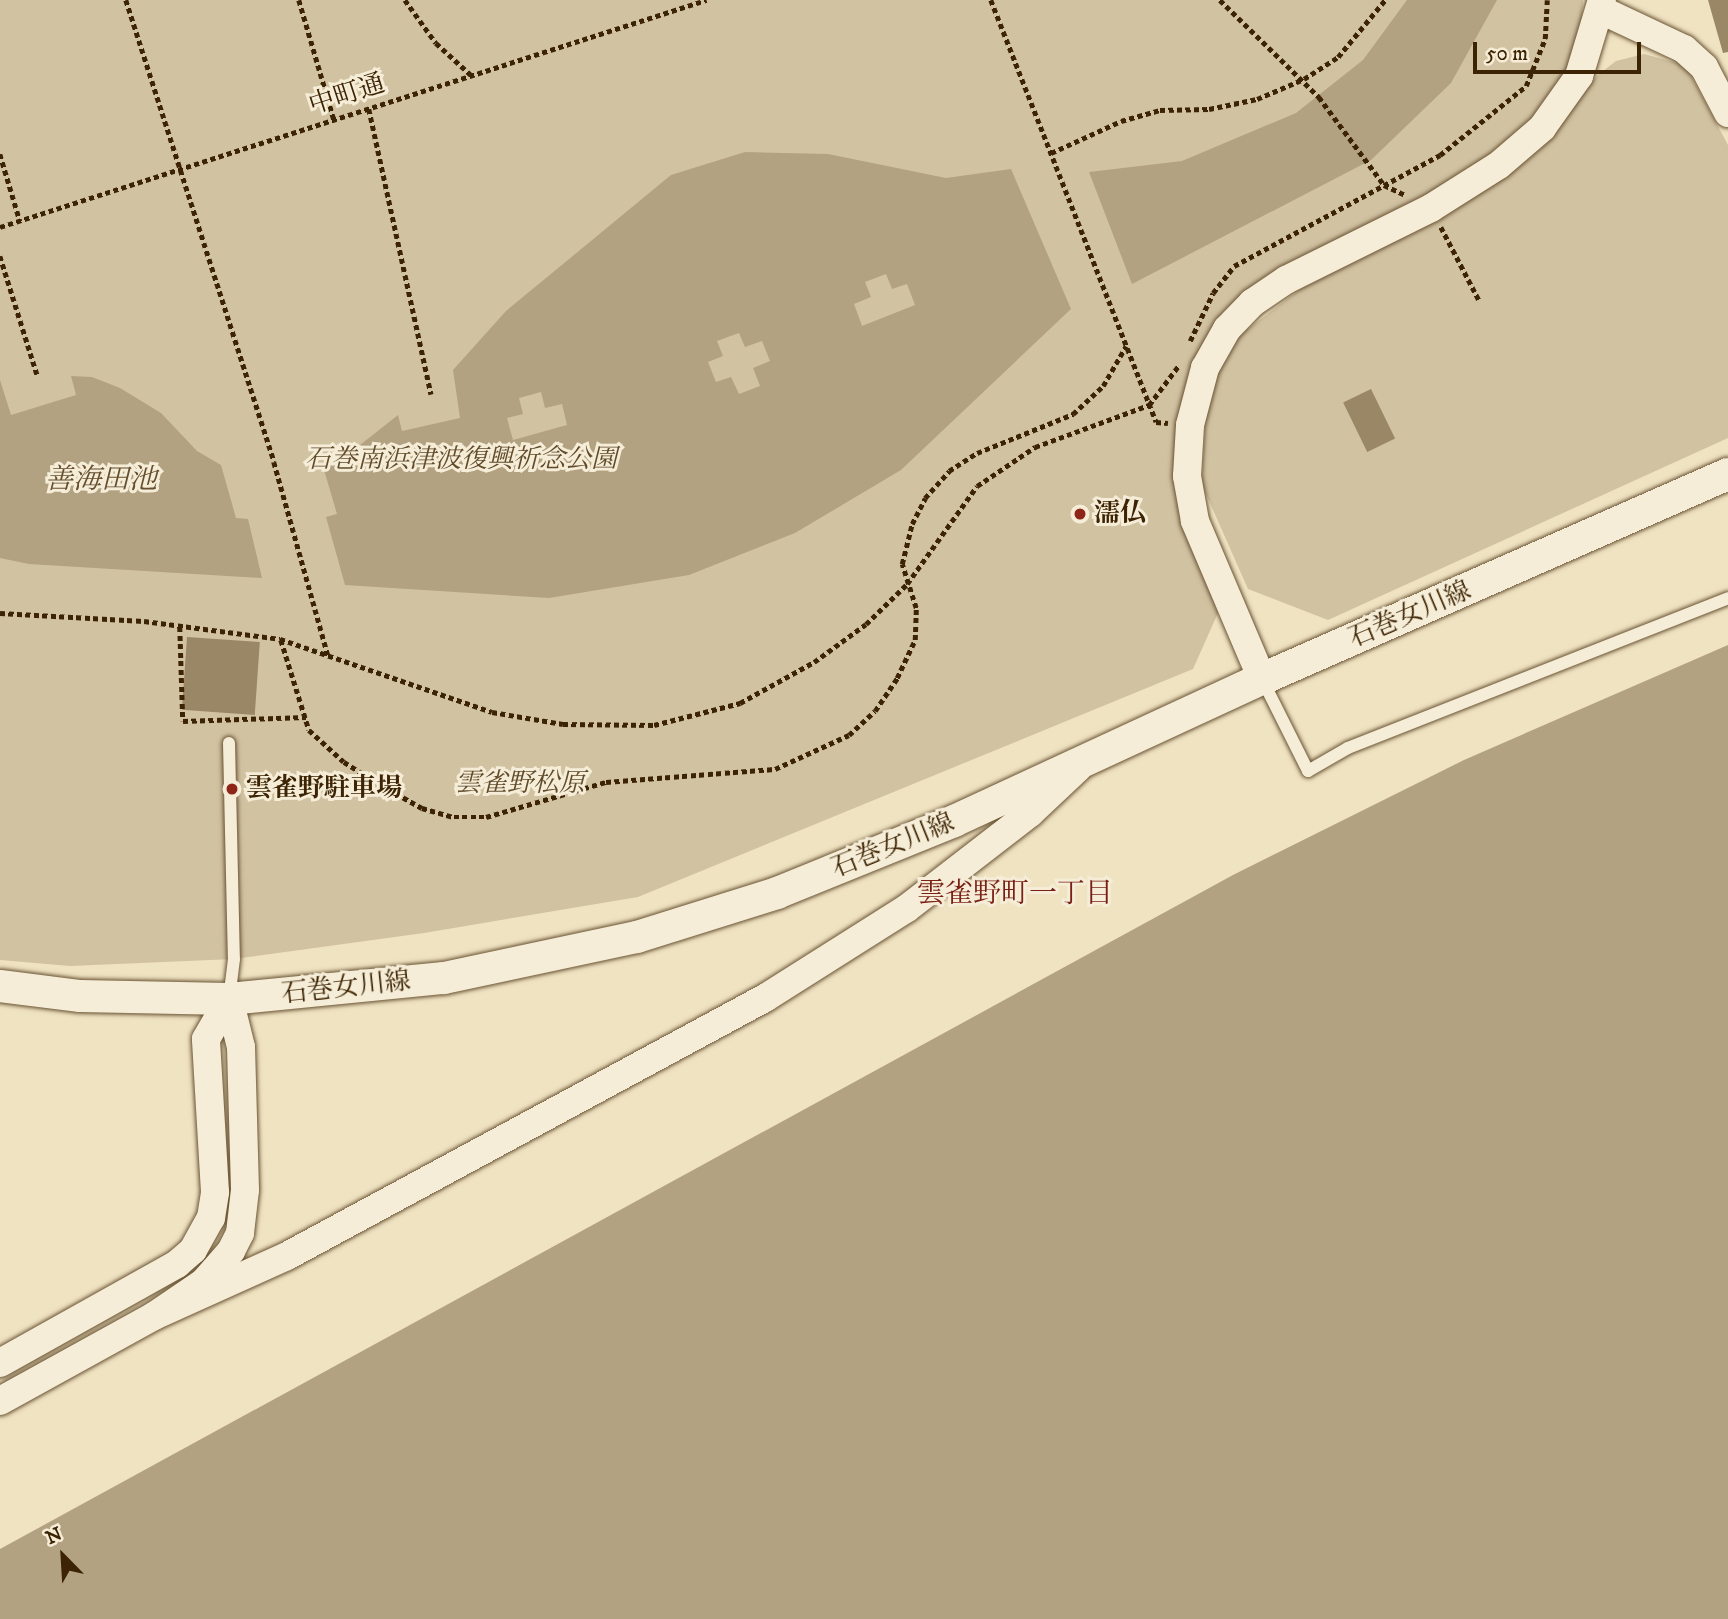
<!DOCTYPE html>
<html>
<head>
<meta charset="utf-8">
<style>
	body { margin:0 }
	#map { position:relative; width:1728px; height:1619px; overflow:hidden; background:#f0e3c2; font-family:"IM FELL DW Pica","Noto Serif JP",serif }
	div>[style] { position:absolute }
	.green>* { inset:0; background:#d1c2a2 }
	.water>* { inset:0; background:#b3a281 }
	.building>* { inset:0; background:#9a8766; transform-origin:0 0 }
	.path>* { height:4.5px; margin-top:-2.25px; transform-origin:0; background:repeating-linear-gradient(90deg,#3c2303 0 5px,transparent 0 8.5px) }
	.roads { filter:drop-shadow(0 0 2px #695333) drop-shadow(0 0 2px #695333) }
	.service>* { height:12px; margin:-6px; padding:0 6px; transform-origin:6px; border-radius:6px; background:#f5edd7 }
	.tertiary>* { height:28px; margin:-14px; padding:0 14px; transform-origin:14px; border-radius:14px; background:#f5edd7 }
	.secondary>* { height:32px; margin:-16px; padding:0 16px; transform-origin:16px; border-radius:16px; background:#f5edd7 }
	.dots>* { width:19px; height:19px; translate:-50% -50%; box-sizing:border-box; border:4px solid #f5edd7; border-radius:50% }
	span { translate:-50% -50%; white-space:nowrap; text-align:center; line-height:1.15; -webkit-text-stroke:6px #f5edd7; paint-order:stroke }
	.street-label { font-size:26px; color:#3c2303 }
	.park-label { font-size:26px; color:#614b2b; font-style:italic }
	.poi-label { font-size:26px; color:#3c2303; font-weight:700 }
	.left { translate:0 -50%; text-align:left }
	.water-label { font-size:28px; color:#664f2f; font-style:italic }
	.neighbourhood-label { font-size:28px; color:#7a1f14 }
	.north { position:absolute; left:28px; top:1521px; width:70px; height:70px; -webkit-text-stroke:5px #f5edd7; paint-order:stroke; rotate:336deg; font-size:19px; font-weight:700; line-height:28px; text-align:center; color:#3c2303 }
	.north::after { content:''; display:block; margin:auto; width:24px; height:32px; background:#3c2303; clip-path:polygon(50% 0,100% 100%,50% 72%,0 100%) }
	.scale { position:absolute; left:1473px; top:42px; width:168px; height:32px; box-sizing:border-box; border:4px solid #3c2303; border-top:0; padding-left:9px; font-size:21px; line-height:24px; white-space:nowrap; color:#3c2303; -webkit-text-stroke:5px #f5edd7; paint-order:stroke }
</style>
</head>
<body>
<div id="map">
	<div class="green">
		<div style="clip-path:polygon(0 0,1583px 0,1581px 37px,1559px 84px,1540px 118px,1494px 158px,1238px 300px,1177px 432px,1222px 604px,1193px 669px,638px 897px,424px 933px,234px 959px,70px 966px,0 960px)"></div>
		<div style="clip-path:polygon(1644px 54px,1685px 65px,1728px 145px,1728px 438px,1328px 620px,1248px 589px,1202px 485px,1207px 389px,1227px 345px,1315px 278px,1538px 146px,1598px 75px,1616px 61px)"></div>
	</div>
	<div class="water">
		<div style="clip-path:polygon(1407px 0,1497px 0,1451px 83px,1371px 160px,1132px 284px,1089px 172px,1182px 161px,1296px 113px,1363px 60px)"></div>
		<div style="clip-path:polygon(evenodd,745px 152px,828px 154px,946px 178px,1011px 169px,1071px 309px,901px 470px,795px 533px,689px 575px,549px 598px,345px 585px,326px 517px,337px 514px,322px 463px,360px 445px,398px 415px,402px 431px,460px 418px,453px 370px,506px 311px,671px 175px,745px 152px,886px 274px,892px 289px,907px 284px,915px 305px,862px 326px,854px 304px,871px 297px,865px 282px,886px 274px,745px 152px,739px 333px,745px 347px,762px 341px,770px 361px,753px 368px,760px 386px,739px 394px,731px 377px,716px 382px,708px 362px,723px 356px,717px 341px,739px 333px,745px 152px,541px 392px,545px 408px,562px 404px,567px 425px,513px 440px,507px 418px,523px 414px,519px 398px,541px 392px)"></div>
		<div style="clip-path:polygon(71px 376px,92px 377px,120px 388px,161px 413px,197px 451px,221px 465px,236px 518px,248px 519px,262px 578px,29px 564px,0 558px,0 380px,11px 415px,76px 395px)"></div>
		<div style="clip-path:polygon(1728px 645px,1728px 1619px,0 1619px,0 1549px,1233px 875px,1464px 760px)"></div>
	</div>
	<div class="building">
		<div style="clip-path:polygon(1708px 0,1728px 0,1728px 52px,1723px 53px)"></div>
		<div style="left:1371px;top:389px;width:55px;height:31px;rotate:64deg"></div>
		<div style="left:187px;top:637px;width:73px;height:73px;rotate:4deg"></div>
	</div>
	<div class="path">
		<div style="left:126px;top:0;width:485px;rotate:72.2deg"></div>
		<div style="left:274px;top:462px;width:201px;rotate:74.4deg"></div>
		<div style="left:299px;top:0;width:125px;rotate:73.7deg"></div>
		<div style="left:405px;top:0;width:53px;rotate:54.2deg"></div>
		<div style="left:436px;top:43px;width:47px;rotate:42.4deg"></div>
		<div style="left:991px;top:0;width:453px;rotate:68.6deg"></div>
		<div style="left:1156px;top:422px;width:12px;rotate:5deg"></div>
		<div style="left:1220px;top:0;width:139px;rotate:44.4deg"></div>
		<div style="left:1319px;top:97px;width:109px;rotate:53.5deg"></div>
		<div style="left:1384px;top:185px;width:23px;rotate:25deg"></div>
		<div style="left:369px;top:109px;width:292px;rotate:77.7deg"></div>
		<div style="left:1051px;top:153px;width:77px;rotate:-24.6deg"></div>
		<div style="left:1121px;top:121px;width:41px;rotate:-15.8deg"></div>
		<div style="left:1160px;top:110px;width:49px;rotate:-1.2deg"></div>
		<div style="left:1209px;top:109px;width:49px;rotate:-11.8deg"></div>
		<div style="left:1257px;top:99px;width:51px;rotate:-23.1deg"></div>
		<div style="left:1304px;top:79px;width:40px;rotate:-32.9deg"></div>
		<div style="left:1338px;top:57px;width:74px;rotate:-50.5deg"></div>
		<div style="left:0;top:154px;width:70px;rotate:73.4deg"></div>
		<div style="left:0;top:227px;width:742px;rotate:-17.82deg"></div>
		<div style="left:1441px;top:227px;width:82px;rotate:62.5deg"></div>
		<div style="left:0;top:256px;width:124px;rotate:72.6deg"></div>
		<div style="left:1190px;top:341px;width:53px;rotate:-64.4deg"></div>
		<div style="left:1213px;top:293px;width:34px;rotate:-52deg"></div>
		<div style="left:1234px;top:266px;width:234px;rotate:-28.3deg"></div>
		<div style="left:1440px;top:155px;width:110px;rotate:-38.7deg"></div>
		<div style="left:1526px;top:86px;width:51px;rotate:-68deg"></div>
		<div style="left:1545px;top:39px;width:39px;rotate:-87deg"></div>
		<div style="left:0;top:613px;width:144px;rotate:3.2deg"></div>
		<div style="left:144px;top:621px;width:137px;rotate:7.5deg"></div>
		<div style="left:280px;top:639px;width:224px;rotate:19deg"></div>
		<div style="left:492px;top:712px;width:72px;rotate:9.6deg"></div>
		<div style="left:563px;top:724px;width:91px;rotate:0.6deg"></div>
		<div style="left:654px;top:725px;width:89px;rotate:-14.3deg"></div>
		<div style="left:740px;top:703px;width:85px;rotate:-29deg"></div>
		<div style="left:814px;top:662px;width:64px;rotate:-36.2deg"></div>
		<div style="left:866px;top:624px;width:57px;rotate:-44.3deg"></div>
		<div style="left:907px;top:584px;width:120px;rotate:-54.5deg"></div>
		<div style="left:977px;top:486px;width:70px;rotate:-33.9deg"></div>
		<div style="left:1035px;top:447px;width:121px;rotate:-20.2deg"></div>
		<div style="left:1149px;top:405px;width:50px;rotate:-53.1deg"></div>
		<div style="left:180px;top:627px;width:94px;rotate:88.2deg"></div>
		<div style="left:183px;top:721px;width:123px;rotate:-1.9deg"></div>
		<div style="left:281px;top:640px;width:94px;rotate:72.7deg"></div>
		<div style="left:309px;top:730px;width:47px;rotate:42.4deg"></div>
		<div style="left:344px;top:762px;width:44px;rotate:31.9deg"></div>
		<div style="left:381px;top:785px;width:47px;rotate:29.3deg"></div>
		<div style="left:422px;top:808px;width:33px;rotate:16deg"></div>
		<div style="left:454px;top:817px;width:32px"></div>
		<div style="left:486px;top:817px;width:125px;rotate:-16.3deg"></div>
		<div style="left:606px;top:782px;width:169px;rotate:-4.4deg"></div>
		<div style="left:775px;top:769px;width:81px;rotate:-24.7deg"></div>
		<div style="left:849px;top:735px;width:35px;rotate:-43deg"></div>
		<div style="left:875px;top:711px;width:40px;rotate:-56deg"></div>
		<div style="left:897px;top:678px;width:42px;rotate:-64.7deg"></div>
		<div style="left:915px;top:640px;width:32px;rotate:-88deg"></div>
		<div style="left:916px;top:608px;width:46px;rotate:-107.7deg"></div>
		<div style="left:902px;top:564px;width:41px;rotate:-76deg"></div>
		<div style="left:912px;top:524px;width:29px;rotate:-63deg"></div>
		<div style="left:925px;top:498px;width:36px;rotate:-48deg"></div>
		<div style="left:949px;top:471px;width:33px;rotate:-33deg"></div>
		<div style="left:977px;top:453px;width:104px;rotate:-22.1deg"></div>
		<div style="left:1073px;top:414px;width:41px;rotate:-43deg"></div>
		<div style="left:1103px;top:386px;width:46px;rotate:-60.1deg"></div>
	</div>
	<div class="roads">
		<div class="service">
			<div style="left:1262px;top:679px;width:103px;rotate:63.4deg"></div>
			<div style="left:1308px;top:771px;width:46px;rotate:-29.9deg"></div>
			<div style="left:1348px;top:748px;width:409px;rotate:-21.5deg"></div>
			<div style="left:229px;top:743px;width:216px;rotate:88.7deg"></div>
			<div style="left:234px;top:959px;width:40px;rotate:97.1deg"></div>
		</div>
		<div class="tertiary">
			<div style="left:1601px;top:10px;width:92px;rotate:25.2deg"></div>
			<div style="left:1684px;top:49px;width:27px;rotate:42deg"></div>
			<div style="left:1704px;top:67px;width:52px;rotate:62.4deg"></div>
			<div style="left:1262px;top:679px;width:172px;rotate:-113deg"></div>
			<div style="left:1195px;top:521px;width:46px;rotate:-100.1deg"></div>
			<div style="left:1187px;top:476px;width:51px;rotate:-86.6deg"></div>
			<div style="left:1190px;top:425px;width:59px;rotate:-75.3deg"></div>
			<div style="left:1205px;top:368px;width:45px;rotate:-60.6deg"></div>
			<div style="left:1227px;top:329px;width:36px;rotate:-46deg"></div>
			<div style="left:1252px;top:303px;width:41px;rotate:-34.1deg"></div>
			<div style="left:1286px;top:280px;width:162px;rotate:-26.4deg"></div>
			<div style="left:1431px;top:208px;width:80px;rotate:-32.3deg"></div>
			<div style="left:1499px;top:165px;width:57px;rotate:-40.7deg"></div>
			<div style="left:1542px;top:128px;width:64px;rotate:-54.6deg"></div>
			<div style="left:1579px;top:76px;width:79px;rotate:-73.2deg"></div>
			<div style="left:154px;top:1316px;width:146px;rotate:-24.3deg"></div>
			<div style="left:287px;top:1256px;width:543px;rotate:-28.36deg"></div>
			<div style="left:765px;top:998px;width:167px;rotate:-32.3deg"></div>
			<div style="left:906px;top:909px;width:157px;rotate:-37.7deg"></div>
			<div style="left:1030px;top:813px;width:66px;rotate:-43.2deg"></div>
			<div style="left:0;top:1363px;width:203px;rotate:-29.2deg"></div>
			<div style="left:177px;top:1264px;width:21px;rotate:-41deg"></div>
			<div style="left:193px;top:1250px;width:37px;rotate:-61deg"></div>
			<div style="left:211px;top:1218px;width:26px;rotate:-81deg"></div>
			<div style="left:215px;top:1192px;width:153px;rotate:-93.4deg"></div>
			<div style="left:206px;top:1039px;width:46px;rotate:-60.1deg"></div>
			<div style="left:0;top:1401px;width:176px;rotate:-28.9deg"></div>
			<div style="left:154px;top:1316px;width:60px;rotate:-34.2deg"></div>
			<div style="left:204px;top:1282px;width:41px;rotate:-48.9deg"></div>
			<div style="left:231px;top:1251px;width:20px;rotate:-63deg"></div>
			<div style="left:240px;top:1233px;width:43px;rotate:-83.4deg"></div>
			<div style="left:245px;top:1190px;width:143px;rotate:-91.6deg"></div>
			<div style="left:241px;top:1047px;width:49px;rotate:-104deg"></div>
		</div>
		<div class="secondary">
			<div style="left:0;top:986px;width:81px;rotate:7.1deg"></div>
			<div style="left:80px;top:996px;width:149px;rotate:1.2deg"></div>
			<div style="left:229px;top:999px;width:216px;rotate:-5.6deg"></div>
			<div style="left:444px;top:978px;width:197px;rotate:-12deg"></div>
			<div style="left:637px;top:937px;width:147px;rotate:-17.4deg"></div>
			<div style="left:777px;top:893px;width:191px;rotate:-22.1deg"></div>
			<div style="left:954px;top:821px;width:339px;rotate:-24.8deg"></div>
			<div style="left:1262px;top:679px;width:509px;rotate:-23.75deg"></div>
		</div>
	</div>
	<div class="dots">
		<div style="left:1080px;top:514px;background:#8f2418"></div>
		<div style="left:232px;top:789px;background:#8f2418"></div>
	</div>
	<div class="street-label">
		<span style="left:347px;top:95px;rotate:-18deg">中町通</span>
		<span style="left:1410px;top:615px;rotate:-23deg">石巻女川線</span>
		<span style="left:893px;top:846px;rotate:-22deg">石巻女川線</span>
		<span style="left:346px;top:988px;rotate:-6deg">石巻女川線</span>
	</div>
	<div class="park-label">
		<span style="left:461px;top:460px">石巻南浜津波復興祈念公園</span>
		<span style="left:520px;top:784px">雲雀野松原</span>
	</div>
	<div class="poi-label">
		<span class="left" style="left:1094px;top:514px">濡仏</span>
		<span class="left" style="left:246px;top:789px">雲雀野駐車場</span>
	</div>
	<div class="water-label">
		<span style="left:101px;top:480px">善海田池</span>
	</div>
	<div class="neighbourhood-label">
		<span style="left:1015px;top:894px">雲雀野町一丁目</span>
	</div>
	<div class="north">N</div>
	<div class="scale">50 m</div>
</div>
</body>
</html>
